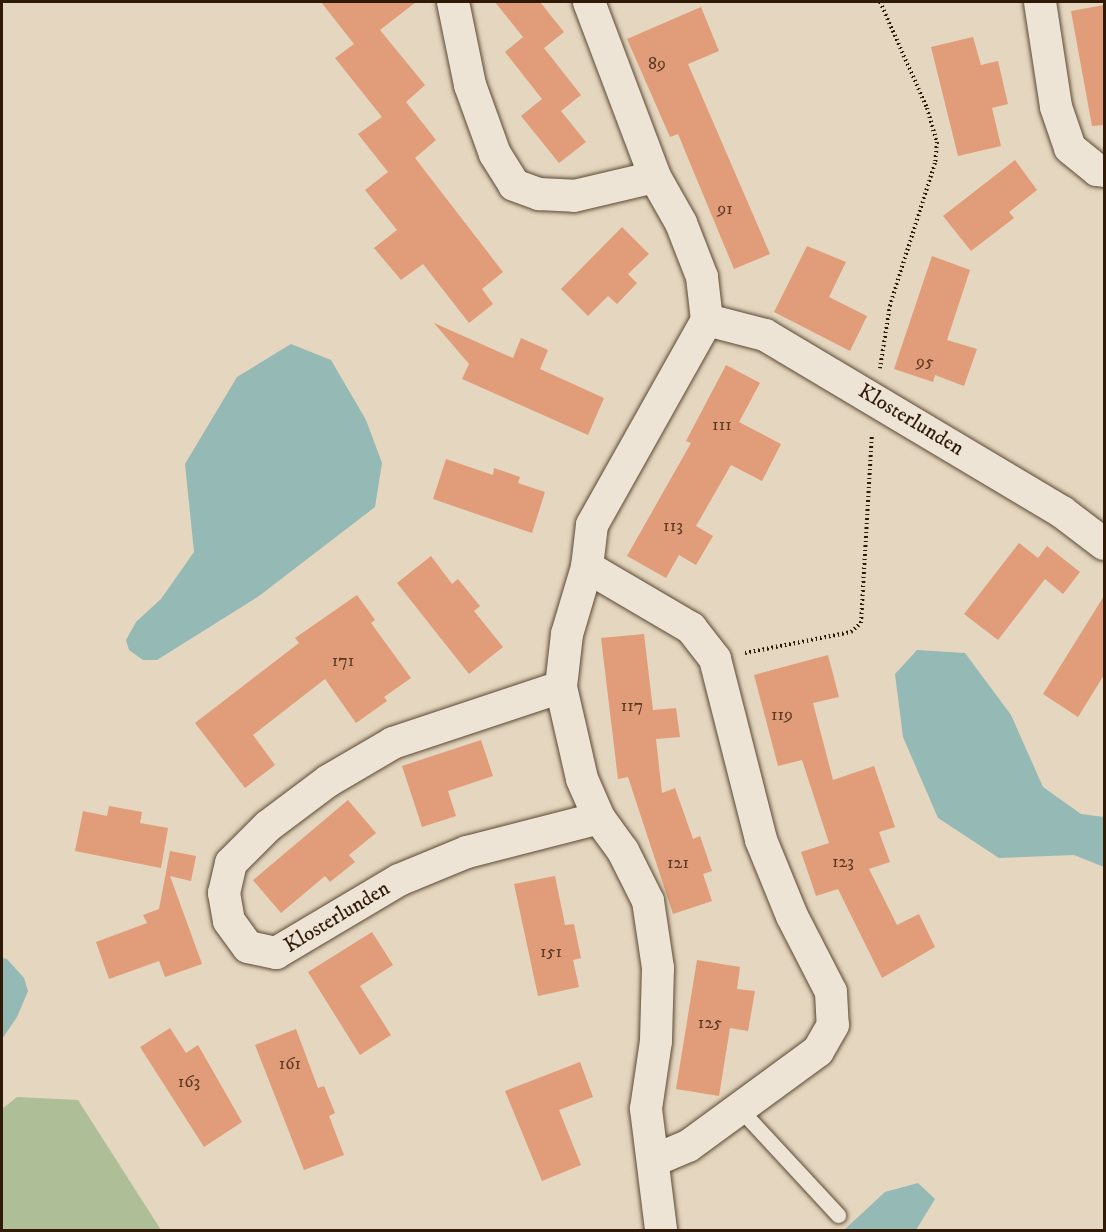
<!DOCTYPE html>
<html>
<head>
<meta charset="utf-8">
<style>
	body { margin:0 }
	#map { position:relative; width:1106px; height:1232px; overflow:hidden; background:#e4d6bf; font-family:"IM FELL DW Pica",serif }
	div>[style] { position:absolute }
	.green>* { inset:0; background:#aebf97 }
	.water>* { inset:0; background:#95b9b4 }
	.building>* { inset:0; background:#e19c7a }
	.path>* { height:4px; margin-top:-2px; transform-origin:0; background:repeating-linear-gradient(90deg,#2e1a06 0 1.5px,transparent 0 4.5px) }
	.roads { filter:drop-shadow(0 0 2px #5c4934) drop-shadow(0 0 2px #5c4934) }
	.service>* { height:15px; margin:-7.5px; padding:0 7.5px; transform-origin:7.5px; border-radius:7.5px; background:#ede4d5 }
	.minor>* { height:32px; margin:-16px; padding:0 16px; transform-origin:16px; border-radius:16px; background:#ede4d5 }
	span { translate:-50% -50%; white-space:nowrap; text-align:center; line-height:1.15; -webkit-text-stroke:4.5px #ede4d5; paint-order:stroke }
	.number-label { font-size:18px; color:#5b3a23 }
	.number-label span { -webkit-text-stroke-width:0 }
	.street-label { font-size:21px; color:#2e1a06 }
	.frame { position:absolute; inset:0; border:3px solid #2e1a06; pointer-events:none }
</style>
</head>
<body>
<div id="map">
	<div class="green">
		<div style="clip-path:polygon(17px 1097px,78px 1100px,161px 1230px,2px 1230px,2px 1109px)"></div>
	</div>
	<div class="water">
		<div style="clip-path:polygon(291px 344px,331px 360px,366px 420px,382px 463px,375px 507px,259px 596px,157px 660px,143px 660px,129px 650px,126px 640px,136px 622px,161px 599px,194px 552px,185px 464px,237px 377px)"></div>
		<div style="clip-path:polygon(917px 650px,965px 653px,1011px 715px,1043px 787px,1081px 814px,1104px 817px,1104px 867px,1074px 855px,999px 858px,938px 818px,903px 737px,895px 674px)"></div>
		<div style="clip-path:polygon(2px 958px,7px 959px,24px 978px,28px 991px,17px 1017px,2px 1039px)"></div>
		<div style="clip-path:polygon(918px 1183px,935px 1199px,916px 1230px,844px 1230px,885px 1192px)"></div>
	</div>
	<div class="building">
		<div style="clip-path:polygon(321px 2px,416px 2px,380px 30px,425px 85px,406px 102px,436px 140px,415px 158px,503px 272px,482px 289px,493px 304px,469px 323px,423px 264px,401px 280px,374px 248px,397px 230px,365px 190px,388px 172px,358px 134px,382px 117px,335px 58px,354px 44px)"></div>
		<div style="clip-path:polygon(495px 2px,540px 2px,564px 32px,544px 48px,581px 95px,561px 111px,586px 142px,559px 163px,521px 116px,542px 99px,505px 52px,523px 37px)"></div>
		<div style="clip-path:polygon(1104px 5px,1104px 125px,1092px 126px,1071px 11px)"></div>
		<div style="clip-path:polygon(701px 7px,719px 51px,688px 64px,770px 254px,734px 269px,678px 134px,670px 137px,627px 39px)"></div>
		<div style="clip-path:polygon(973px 37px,981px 65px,998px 61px,1008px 104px,992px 108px,1001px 146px,958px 156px,931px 47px)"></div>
		<div style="clip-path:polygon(1015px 160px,1037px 190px,1009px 212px,1014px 218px,971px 251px,943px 216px)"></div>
		<div style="clip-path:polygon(622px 227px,649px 254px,628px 274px,637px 283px,617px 304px,608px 296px,588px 316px,561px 289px)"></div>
		<div style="clip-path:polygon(807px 246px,846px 262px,829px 297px,867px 316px,850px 351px,774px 312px)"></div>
		<div style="clip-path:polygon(932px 256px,970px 270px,947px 340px,977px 349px,964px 386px,935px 375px,933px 382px,894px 369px)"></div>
		<div style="clip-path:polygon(434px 323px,513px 358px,521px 338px,548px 350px,540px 369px,604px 398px,588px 435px,462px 379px,469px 364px)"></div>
		<div style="clip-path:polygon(726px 365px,760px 383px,739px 422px,781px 444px,762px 481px,731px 465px,696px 526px,713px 536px,696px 565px,679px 555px,666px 578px,627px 556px,691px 443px,686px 441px)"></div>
		<div style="clip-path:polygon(446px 459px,493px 475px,494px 468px,520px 477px,518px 483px,545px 492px,532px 533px,433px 499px)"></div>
		<div style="clip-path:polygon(1019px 543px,1038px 558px,1047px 546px,1080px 572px,1063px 594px,1045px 579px,998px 640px,964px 614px)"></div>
		<div style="clip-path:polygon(431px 556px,452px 584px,458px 579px,480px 606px,474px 611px,503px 647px,469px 674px,397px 583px)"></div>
		<div style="clip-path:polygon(357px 595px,375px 620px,371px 623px,411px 678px,384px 697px,387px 701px,356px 723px,325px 679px,253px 735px,275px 765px,245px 788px,195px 723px,299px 643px,295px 638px)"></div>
		<div style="clip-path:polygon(1104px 596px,1104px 675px,1078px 717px,1043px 694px)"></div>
		<div style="clip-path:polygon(644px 634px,653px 710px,676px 708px,680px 737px,656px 739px,662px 793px,675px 788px,693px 839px,700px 836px,712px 871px,703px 874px,712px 901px,673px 914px,628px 777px,618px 779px,601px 638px)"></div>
		<div style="clip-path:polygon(828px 655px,839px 697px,813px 703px,833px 780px,874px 766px,895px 827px,879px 832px,890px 862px,869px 869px,897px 925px,919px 914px,935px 947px,882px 978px,838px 889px,816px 896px,801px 852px,829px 843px,802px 760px,778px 766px,754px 675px)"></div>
		<div style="clip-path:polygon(481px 740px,493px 776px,448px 791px,456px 816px,422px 827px,402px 766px)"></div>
		<div style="clip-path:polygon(348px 800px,376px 833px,349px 855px,355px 862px,330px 882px,325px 876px,281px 913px,253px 880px)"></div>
		<div style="clip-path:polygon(109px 806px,142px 812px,140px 823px,168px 828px,161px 868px,75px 851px,83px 811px,107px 816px)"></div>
		<div style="clip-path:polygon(170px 851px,196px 856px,191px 881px,170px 876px,202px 964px,165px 977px,159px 961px,109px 979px,96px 942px,147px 923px,143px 915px,159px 909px)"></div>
		<div style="clip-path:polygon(555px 876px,565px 925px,574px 924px,581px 958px,573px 960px,579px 987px,538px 996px,514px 884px)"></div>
		<div style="clip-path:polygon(372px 932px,393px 965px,360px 986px,391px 1035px,360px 1055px,308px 972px)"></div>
		<div style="clip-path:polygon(697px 960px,740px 967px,737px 989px,755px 991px,748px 1031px,730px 1028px,719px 1096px,676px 1089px)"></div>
		<div style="clip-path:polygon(170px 1028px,186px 1053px,198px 1045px,242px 1122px,204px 1147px,140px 1047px)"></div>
		<div style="clip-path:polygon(296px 1029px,318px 1088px,324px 1086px,335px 1113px,329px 1116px,344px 1155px,304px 1170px,255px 1045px)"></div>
		<div style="clip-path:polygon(580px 1062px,593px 1097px,559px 1110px,581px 1165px,542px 1181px,505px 1091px)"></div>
	</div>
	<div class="path">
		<div style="left:880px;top:2px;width:116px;rotate:66.1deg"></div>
		<div style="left:927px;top:108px;width:35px;rotate:74deg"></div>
		<div style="left:937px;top:142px;width:21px;rotate:95deg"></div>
		<div style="left:935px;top:163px;width:149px;rotate:107.6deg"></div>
		<div style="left:890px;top:305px;width:64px;rotate:99deg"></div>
		<div style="left:745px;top:653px;width:108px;rotate:-11.2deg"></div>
		<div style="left:851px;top:632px;width:13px;rotate:-42deg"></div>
		<div style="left:861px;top:623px;width:188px;rotate:-86.7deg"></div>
	</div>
	<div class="roads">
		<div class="service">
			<div style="left:739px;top:1108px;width:146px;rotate:47.2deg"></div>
		</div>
		<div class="minor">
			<div style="left:453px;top:2px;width:85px;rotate:78.4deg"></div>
			<div style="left:470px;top:85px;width:73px;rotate:70.1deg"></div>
			<div style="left:495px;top:154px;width:36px;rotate:58deg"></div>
			<div style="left:514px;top:185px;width:27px;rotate:20deg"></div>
			<div style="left:539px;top:194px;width:35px;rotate:3deg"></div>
			<div style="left:574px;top:196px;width:83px;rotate:-13.2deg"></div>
			<div style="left:589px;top:2px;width:187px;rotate:69.3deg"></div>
			<div style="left:655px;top:177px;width:53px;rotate:60.5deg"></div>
			<div style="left:681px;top:223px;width:58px;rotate:68.7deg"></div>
			<div style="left:702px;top:277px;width:43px;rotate:83.4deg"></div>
			<div style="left:707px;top:320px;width:235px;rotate:119.3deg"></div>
			<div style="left:592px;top:525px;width:42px;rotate:96.8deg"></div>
			<div style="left:587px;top:567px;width:70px;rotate:106.6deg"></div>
			<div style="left:567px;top:634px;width:53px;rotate:96.5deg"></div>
			<div style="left:561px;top:687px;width:94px;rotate:77.1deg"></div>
			<div style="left:582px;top:779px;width:43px;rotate:66.4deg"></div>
			<div style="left:599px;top:818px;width:41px;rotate:54deg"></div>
			<div style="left:623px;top:851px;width:56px;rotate:63.4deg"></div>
			<div style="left:648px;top:901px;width:68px;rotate:81.5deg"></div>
			<div style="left:658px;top:968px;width:73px;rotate:91.6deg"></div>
			<div style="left:656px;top:1041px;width:69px;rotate:98.4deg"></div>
			<div style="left:646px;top:1109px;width:122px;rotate:82.9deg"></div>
			<div style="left:1040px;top:2px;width:106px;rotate:81.3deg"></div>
			<div style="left:1056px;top:107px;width:43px;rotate:71.1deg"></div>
			<div style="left:1070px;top:148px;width:35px;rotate:39deg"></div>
			<div style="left:1097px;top:170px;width:7px;rotate:8deg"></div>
			<div style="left:707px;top:320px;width:60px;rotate:14.5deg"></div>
			<div style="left:765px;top:335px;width:346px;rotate:30.8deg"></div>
			<div style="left:1062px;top:512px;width:53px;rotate:37.3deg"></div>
			<div style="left:587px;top:567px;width:121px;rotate:30.4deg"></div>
			<div style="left:691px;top:628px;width:39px;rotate:52deg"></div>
			<div style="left:715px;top:659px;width:187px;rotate:75.7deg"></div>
			<div style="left:761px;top:840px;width:82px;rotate:67.8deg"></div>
			<div style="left:792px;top:916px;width:85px;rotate:62.8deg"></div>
			<div style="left:831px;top:992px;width:33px;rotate:87deg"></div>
			<div style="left:833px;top:1025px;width:30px;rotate:120deg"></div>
			<div style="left:818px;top:1051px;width:161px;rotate:143.8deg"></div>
			<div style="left:688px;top:1146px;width:36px;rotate:157deg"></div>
			<div style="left:561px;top:687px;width:177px;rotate:161.6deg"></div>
			<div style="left:393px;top:743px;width:75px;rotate:149.7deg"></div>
			<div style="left:328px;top:781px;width:75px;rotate:143.1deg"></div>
			<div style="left:268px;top:826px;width:52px;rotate:135deg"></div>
			<div style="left:231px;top:863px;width:31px;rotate:103deg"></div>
			<div style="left:224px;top:893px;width:28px;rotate:80deg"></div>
			<div style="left:229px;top:921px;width:32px;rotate:54deg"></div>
			<div style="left:248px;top:947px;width:29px;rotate:12deg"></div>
			<div style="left:276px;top:953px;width:143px;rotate:-30.7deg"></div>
			<div style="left:399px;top:880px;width:74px;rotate:-22.4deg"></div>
			<div style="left:467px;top:852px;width:136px;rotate:-14.4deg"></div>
		</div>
	</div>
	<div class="number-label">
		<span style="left:657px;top:64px">89</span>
		<span style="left:725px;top:209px">91</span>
		<span style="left:925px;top:362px">95</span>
		<span style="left:722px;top:425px">111</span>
		<span style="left:673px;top:526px">113</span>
		<span style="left:343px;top:661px">171</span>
		<span style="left:632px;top:706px">117</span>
		<span style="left:782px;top:715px">119</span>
		<span style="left:843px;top:862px">123</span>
		<span style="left:678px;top:863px">121</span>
		<span style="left:551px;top:952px">151</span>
		<span style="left:710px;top:1023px">125</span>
		<span style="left:290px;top:1064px">161</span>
		<span style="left:189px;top:1082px">163</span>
	</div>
	<div class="street-label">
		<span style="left:911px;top:420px;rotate:31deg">Klosterlunden</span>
		<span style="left:337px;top:917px;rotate:-31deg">Klosterlunden</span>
	</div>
	<div class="frame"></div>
</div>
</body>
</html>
